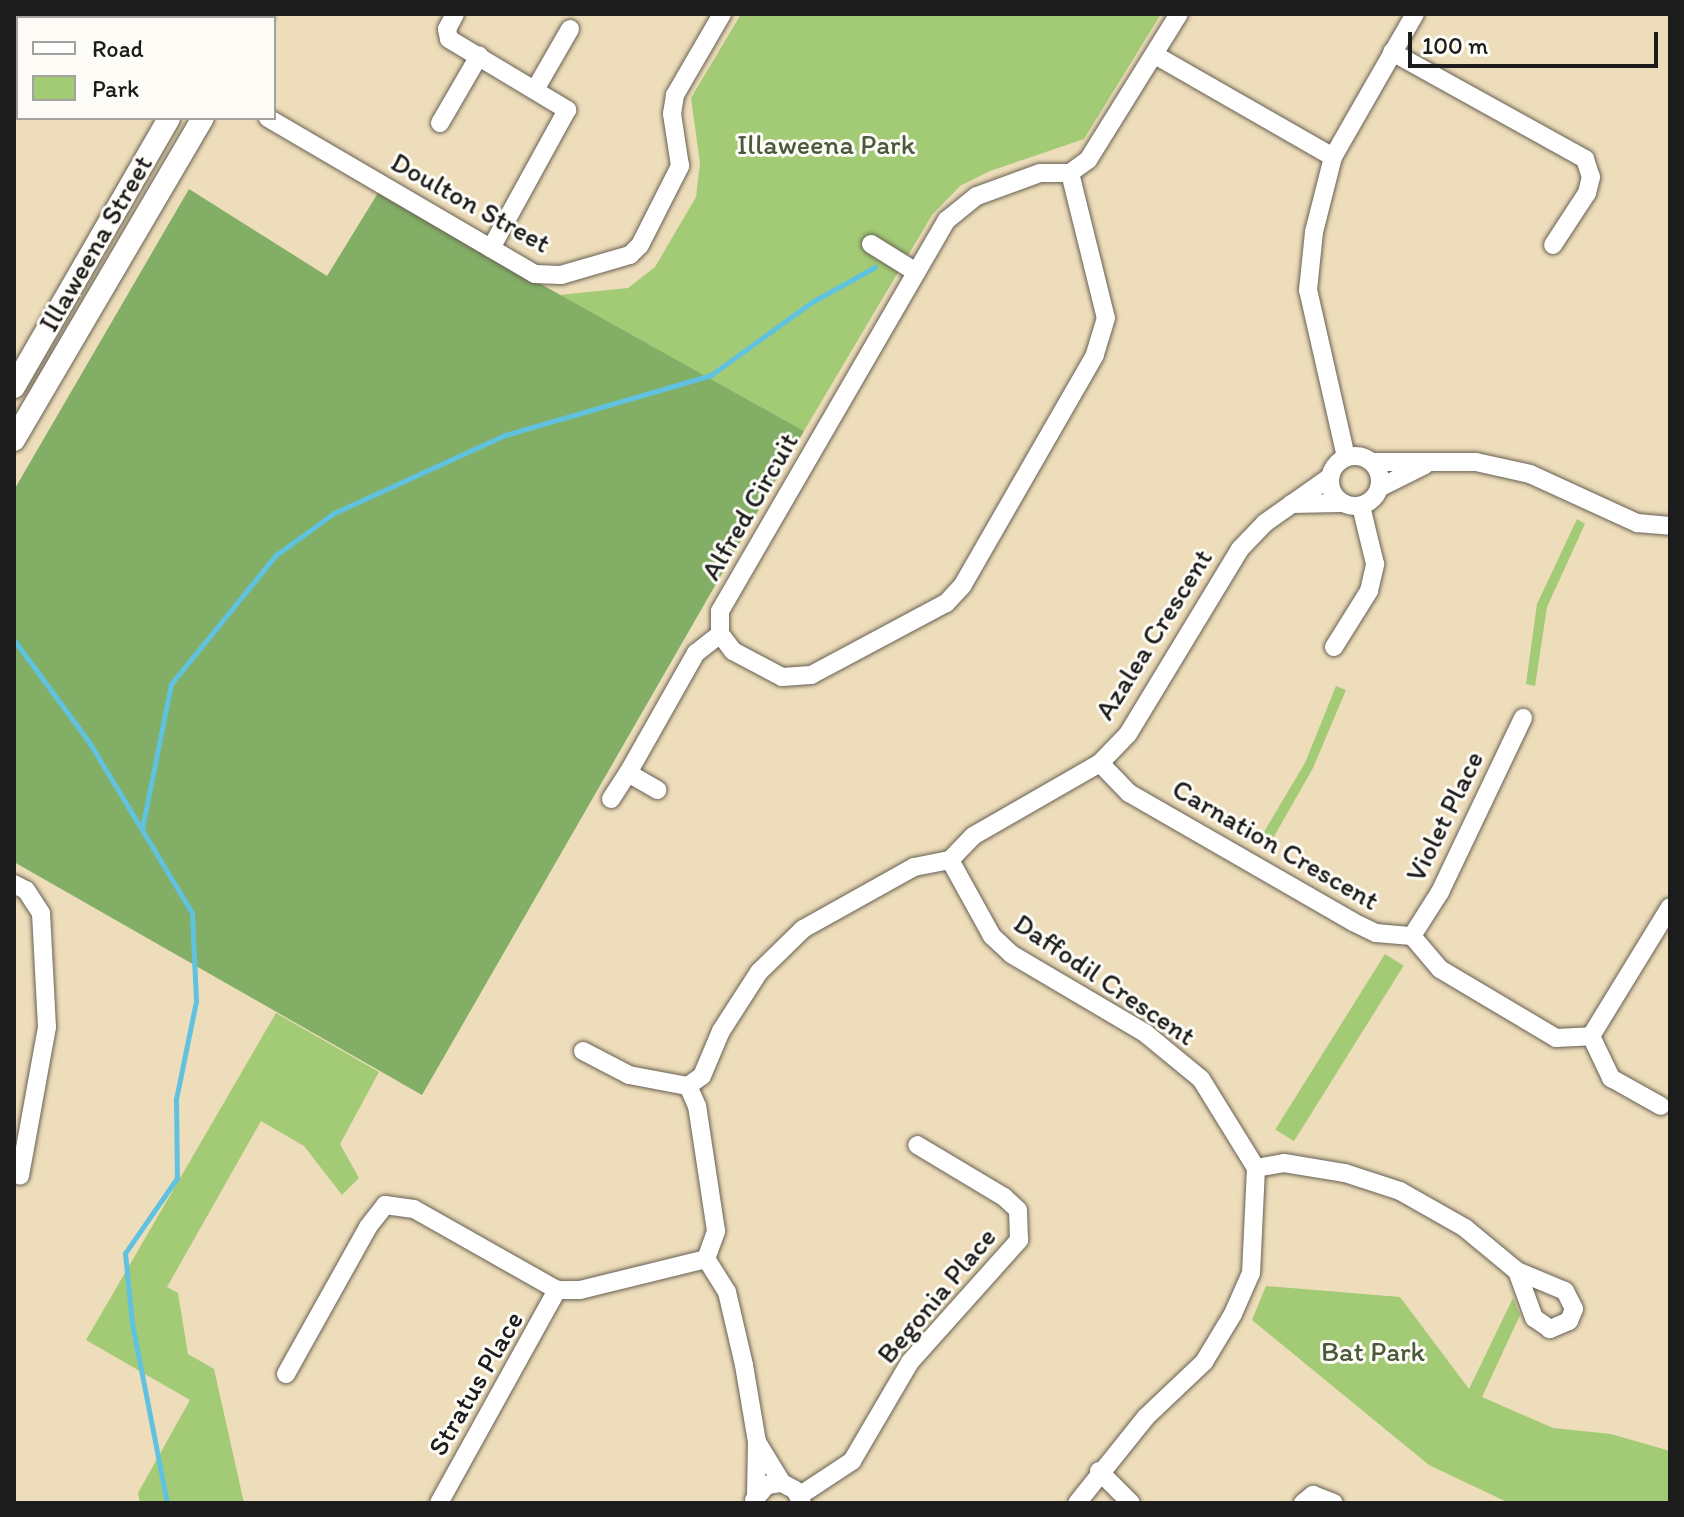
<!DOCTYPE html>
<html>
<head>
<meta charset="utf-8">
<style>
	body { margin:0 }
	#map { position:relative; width:1684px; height:1517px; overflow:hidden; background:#eeddba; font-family:Itim,sans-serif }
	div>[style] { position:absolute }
	.green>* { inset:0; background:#a3ca75; transform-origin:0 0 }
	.forest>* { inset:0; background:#82ae66 }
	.stream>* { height:5px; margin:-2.5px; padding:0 2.5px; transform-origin:2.5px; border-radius:2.5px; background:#61c2e0 }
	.roads { filter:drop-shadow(0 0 2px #666053) drop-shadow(0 0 2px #666053) }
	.minor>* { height:18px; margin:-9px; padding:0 9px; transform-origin:9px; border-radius:9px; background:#fff }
	.minor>.ring { margin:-9px; padding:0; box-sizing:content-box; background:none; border:18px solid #fff; border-radius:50% }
	.major>* { height:22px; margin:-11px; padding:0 11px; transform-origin:11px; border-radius:11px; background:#fff }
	span { translate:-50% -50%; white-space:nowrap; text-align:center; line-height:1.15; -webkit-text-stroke:6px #fdfcf7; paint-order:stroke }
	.park-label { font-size:28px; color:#4b593b }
	.street-label { font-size:28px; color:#1c1c1c }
	.frame { position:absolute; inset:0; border:16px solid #1c1c1c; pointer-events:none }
	.legend { position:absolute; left:16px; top:16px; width:260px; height:104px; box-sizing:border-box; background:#fdfcf7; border:2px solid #a3a29f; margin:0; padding:10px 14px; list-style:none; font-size:24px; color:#1c1c1c }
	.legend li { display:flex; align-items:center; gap:16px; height:40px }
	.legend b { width:40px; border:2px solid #a3a29f }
	.scale { position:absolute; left:1408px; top:32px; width:250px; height:36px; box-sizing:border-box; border:4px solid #1c1c1c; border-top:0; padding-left:10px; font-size:24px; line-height:28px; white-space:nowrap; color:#1c1c1c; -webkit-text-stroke:6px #fdfcf7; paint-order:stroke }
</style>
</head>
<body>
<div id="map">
	<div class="green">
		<div style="clip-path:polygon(741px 14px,1161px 14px,1084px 139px,990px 171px,960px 186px,932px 215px,804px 431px,559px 295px,628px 288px,655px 267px,696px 197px,700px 163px,691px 98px)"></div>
		<div style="clip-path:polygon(1577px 519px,1585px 524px,1547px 607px,1535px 686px,1526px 684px,1537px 604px)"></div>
		<div style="clip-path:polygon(1336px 686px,1346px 690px,1313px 768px,1268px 847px,1258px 842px,1305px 763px)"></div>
		<div style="left:1385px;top:954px;width:22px;height:207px;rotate:32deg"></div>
		<div style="clip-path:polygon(276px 1013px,379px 1072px,340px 1144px,359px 1178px,342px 1195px,304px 1146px,261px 1121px,167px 1287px,178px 1293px,188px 1354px,214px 1369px,244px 1503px,140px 1503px,138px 1493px,190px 1400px,86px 1340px)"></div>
		<div style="clip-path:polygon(1266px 1286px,1400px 1297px,1469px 1389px,1513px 1298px,1520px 1315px,1482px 1397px,1553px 1428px,1611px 1434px,1670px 1451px,1670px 1503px,1509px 1503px,1429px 1465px,1252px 1320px)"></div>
	</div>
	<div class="forest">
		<div style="clip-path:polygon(189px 189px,327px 276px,378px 193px,804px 431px,422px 1095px,14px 862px,14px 490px)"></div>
	</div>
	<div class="stream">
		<div style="left:14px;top:640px;width:127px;rotate:53.7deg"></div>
		<div style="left:89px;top:742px;width:200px;rotate:58.9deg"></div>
		<div style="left:192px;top:913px;width:88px;rotate:87.4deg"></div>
		<div style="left:196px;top:1001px;width:100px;rotate:101.5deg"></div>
		<div style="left:176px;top:1099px;width:79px;rotate:89.3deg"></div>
		<div style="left:177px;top:1178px;width:91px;rotate:124.7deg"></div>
		<div style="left:125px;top:1253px;width:70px;rotate:84.3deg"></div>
		<div style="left:132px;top:1323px;width:183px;rotate:79deg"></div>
		<div style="left:142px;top:829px;width:148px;rotate:-78.7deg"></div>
		<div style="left:171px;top:684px;width:166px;rotate:-50.9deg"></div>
		<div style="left:276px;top:555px;width:72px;rotate:-35.9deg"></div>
		<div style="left:334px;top:513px;width:188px;rotate:-24.5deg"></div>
		<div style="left:505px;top:435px;width:215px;rotate:-16.2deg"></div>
		<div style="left:711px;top:375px;width:125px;rotate:-35.9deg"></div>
		<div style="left:812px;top:302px;width:72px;rotate:-29.1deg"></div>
	</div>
	<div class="roads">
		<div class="minor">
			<div style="left:57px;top:14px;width:4px;rotate:76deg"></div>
			<div style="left:455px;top:14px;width:17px;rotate:118deg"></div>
			<div style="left:447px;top:29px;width:10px;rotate:79deg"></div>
			<div style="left:449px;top:39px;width:138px;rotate:31deg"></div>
			<div style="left:567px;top:110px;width:158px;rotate:118.8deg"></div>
			<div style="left:1392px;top:52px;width:221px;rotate:29deg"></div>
			<div style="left:1585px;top:159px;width:19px;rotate:72deg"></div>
			<div style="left:1591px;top:177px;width:16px;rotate:104deg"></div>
			<div style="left:1587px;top:193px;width:62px;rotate:123.2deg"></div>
			<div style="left:1155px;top:55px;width:205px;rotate:29.8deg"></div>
			<div style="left:536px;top:88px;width:68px;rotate:-60deg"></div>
			<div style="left:268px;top:118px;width:309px;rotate:30.3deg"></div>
			<div style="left:535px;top:274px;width:26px;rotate:2deg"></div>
			<div style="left:561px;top:275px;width:72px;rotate:-16.2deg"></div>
			<div style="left:630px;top:255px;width:14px;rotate:-45deg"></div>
			<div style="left:640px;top:245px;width:89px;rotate:-63.1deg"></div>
			<div style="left:680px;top:166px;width:53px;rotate:-98.7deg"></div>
			<div style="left:672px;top:114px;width:19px;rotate:-81deg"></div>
			<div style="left:675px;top:95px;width:94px;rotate:-59.9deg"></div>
			<div style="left:440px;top:123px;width:78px;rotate:-59.8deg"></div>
			<div style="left:1070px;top:173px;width:149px;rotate:76.1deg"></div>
			<div style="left:1106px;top:318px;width:39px;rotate:107deg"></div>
			<div style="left:1095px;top:355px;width:265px;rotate:119.9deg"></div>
			<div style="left:963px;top:585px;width:25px;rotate:133deg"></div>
			<div style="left:946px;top:603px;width:153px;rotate:151.9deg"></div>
			<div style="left:811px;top:675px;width:29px;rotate:176deg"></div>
			<div style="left:782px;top:677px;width:55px;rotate:-152deg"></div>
			<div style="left:733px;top:651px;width:21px;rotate:-127deg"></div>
			<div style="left:720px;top:634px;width:23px;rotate:-90deg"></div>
			<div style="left:720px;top:611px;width:452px;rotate:-59.9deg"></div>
			<div style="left:947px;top:220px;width:38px;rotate:-39deg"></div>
			<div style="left:977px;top:196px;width:67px;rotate:-20.1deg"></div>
			<div style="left:1040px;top:173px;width:30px"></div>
			<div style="left:1070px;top:173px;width:22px;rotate:-36deg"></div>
			<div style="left:1088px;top:160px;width:172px;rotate:-58.1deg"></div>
			<div style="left:871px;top:244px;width:53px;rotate:31.9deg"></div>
			<div class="ring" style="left:1330px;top:456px;width:32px;height:32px"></div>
			<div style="left:1346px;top:457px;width:171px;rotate:-102.8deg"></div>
			<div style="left:1308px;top:290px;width:58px;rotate:-84.1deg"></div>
			<div style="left:1314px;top:232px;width:77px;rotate:-75.8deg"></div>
			<div style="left:1333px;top:157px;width:165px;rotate:-60.2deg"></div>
			<div style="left:1372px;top:462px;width:104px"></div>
			<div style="left:1476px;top:462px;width:55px;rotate:12.5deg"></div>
			<div style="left:1530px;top:474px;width:118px;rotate:24.6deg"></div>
			<div style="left:1637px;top:523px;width:33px;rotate:5deg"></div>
			<div style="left:1379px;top:488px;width:51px;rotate:-26.6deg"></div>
			<div style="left:1291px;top:504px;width:49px;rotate:-1.2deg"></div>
			<div style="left:1334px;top:647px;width:66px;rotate:-58deg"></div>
			<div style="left:1369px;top:591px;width:28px;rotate:-77deg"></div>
			<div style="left:1375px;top:564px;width:60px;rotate:-103.6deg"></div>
			<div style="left:1100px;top:763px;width:42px;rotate:46deg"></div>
			<div style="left:1129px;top:793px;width:258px;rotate:29.9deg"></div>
			<div style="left:1353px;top:922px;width:25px;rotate:26deg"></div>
			<div style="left:1376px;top:933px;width:36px;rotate:5deg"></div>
			<div style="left:1412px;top:936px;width:43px;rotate:49.7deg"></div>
			<div style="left:1440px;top:969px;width:135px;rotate:30.7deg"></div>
			<div style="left:1556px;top:1038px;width:35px;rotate:-3deg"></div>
			<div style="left:1591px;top:1036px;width:151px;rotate:-58.5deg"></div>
			<div style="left:628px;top:773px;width:138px;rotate:-60.5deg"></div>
			<div style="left:696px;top:653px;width:31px;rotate:-38deg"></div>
			<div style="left:611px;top:799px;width:31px;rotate:-57deg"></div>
			<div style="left:628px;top:773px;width:34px;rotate:30deg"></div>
			<div style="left:950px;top:860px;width:87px;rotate:61.1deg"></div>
			<div style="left:992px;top:936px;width:26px;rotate:43deg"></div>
			<div style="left:1011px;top:954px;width:156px;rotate:30.5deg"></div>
			<div style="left:1145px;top:1033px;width:72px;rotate:39.4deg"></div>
			<div style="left:1201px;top:1079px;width:105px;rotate:58.3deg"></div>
			<div style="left:1256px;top:1168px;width:105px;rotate:92.7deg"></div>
			<div style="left:1251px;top:1273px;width:45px;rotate:113.7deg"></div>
			<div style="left:1233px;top:1314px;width:56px;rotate:121.1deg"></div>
			<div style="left:1204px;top:1362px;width:80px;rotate:136.5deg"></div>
			<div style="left:1146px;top:1417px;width:110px;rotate:128.7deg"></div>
			<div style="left:14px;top:884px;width:13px;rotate:27deg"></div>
			<div style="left:26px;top:890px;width:27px;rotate:57deg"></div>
			<div style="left:41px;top:913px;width:114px;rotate:87deg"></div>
			<div style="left:47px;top:1027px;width:151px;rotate:100.3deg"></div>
			<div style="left:1412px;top:936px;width:52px;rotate:-57.5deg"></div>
			<div style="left:1440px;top:892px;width:193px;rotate:-64.5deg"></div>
			<div style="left:1591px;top:1036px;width:47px;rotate:64.5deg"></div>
			<div style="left:1611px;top:1078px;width:57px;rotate:29.2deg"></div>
			<div style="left:583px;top:1051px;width:52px;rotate:27.6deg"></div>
			<div style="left:629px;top:1075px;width:60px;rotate:10.6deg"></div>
			<div style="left:1256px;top:1168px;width:28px;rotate:-10deg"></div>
			<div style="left:1284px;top:1163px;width:62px;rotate:9.3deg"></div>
			<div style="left:1345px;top:1173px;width:58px;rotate:18.1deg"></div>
			<div style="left:1400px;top:1191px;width:75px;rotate:29.6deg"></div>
			<div style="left:1465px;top:1228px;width:67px;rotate:39.6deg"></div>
			<div style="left:1517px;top:1271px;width:52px;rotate:22.6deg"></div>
			<div style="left:1565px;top:1291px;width:20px;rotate:63deg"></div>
			<div style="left:1574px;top:1309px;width:13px;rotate:113deg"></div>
			<div style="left:1569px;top:1321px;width:21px;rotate:157deg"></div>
			<div style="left:1550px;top:1329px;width:19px;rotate:-145deg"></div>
			<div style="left:1534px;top:1318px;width:50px;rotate:-109.9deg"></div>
			<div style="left:286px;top:1374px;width:168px;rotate:-60.8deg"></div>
			<div style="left:368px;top:1227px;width:28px;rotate:-52deg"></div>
			<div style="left:385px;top:1205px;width:29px;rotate:8deg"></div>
			<div style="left:414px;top:1209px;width:164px;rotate:29.5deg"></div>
			<div style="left:557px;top:1290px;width:23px"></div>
			<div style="left:580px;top:1290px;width:130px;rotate:-13.8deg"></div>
			<div style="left:757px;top:1442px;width:48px;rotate:58.6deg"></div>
			<div style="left:1099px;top:1471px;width:45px;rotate:45deg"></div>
			<div style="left:756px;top:1495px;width:53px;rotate:-88.9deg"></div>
			<div style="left:757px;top:1442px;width:78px;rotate:-99.6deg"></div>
			<div style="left:744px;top:1365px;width:75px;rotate:-103.1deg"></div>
			<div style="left:727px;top:1292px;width:39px;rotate:-122deg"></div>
			<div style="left:706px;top:1259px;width:30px;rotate:-70deg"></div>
			<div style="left:716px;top:1231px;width:126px;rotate:-98.6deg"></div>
			<div style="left:697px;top:1106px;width:22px;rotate:-114deg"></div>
			<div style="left:688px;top:1086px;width:17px;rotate:-36deg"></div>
			<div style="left:702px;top:1076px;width:49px;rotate:-67.1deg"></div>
			<div style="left:721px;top:1031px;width:70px;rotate:-57.2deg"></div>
			<div style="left:759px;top:972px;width:62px;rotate:-44.3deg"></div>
			<div style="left:803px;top:929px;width:127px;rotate:-29.2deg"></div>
			<div style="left:914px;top:867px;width:37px;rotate:-11deg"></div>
			<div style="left:950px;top:860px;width:33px;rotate:-46deg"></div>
			<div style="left:973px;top:836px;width:146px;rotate:-29.9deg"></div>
			<div style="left:1100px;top:763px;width:40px;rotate:-46deg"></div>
			<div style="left:1128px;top:734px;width:216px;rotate:-58.8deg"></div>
			<div style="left:1240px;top:549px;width:36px;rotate:-46deg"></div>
			<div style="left:1265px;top:523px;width:80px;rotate:-35.3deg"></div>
			<div style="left:799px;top:1496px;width:64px;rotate:-33.4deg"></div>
			<div style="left:852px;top:1461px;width:115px;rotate:-59.6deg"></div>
			<div style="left:910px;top:1362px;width:164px;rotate:-48.2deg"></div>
			<div style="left:1019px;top:1240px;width:30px;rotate:-92deg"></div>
			<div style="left:1018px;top:1210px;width:19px;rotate:-137deg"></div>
			<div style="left:1004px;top:1197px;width:101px;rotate:-149.1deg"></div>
			<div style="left:754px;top:1500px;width:20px;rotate:-49deg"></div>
			<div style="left:767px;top:1485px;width:15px;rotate:-8deg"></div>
			<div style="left:782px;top:1483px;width:15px;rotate:28deg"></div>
			<div style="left:795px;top:1490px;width:15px;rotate:62deg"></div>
			<div style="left:439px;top:1503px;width:244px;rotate:-61deg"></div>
			<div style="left:1303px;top:1503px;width:13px;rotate:-39deg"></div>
			<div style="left:1313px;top:1495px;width:22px;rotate:21deg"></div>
		</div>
		<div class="major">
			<div style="left:226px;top:18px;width:5px;rotate:-53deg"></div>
			<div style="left:261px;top:18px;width:4px;rotate:-63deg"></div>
			<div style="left:14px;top:387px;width:310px;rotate:-60deg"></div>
			<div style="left:14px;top:440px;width:373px;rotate:-59.6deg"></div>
		</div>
	</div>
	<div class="park-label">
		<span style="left:826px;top:144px">Illaweena Park</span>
		<span style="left:1373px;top:1351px">Bat Park</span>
	</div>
	<div class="street-label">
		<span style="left:471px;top:202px;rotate:29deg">Doulton Street</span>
		<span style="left:95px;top:243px;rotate:-60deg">Illaweena Street</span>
		<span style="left:749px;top:506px;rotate:-60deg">Alfred Circuit</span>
		<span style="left:1153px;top:634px;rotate:-58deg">Azalea Crescent</span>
		<span style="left:1444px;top:816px;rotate:-64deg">Violet Place</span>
		<span style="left:1276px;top:844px;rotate:30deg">Carnation Crescent</span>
		<span style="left:1105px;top:979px;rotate:34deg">Daffodil Crescent</span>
		<span style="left:936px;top:1295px;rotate:-50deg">Begonia Place</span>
		<span style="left:475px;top:1383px;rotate:-60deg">Stratus Place</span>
	</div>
	<div class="frame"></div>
	<ul class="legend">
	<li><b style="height:10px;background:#fff"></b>Road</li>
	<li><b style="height:22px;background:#a3ca75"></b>Park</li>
	</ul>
	<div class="scale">100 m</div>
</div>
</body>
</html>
